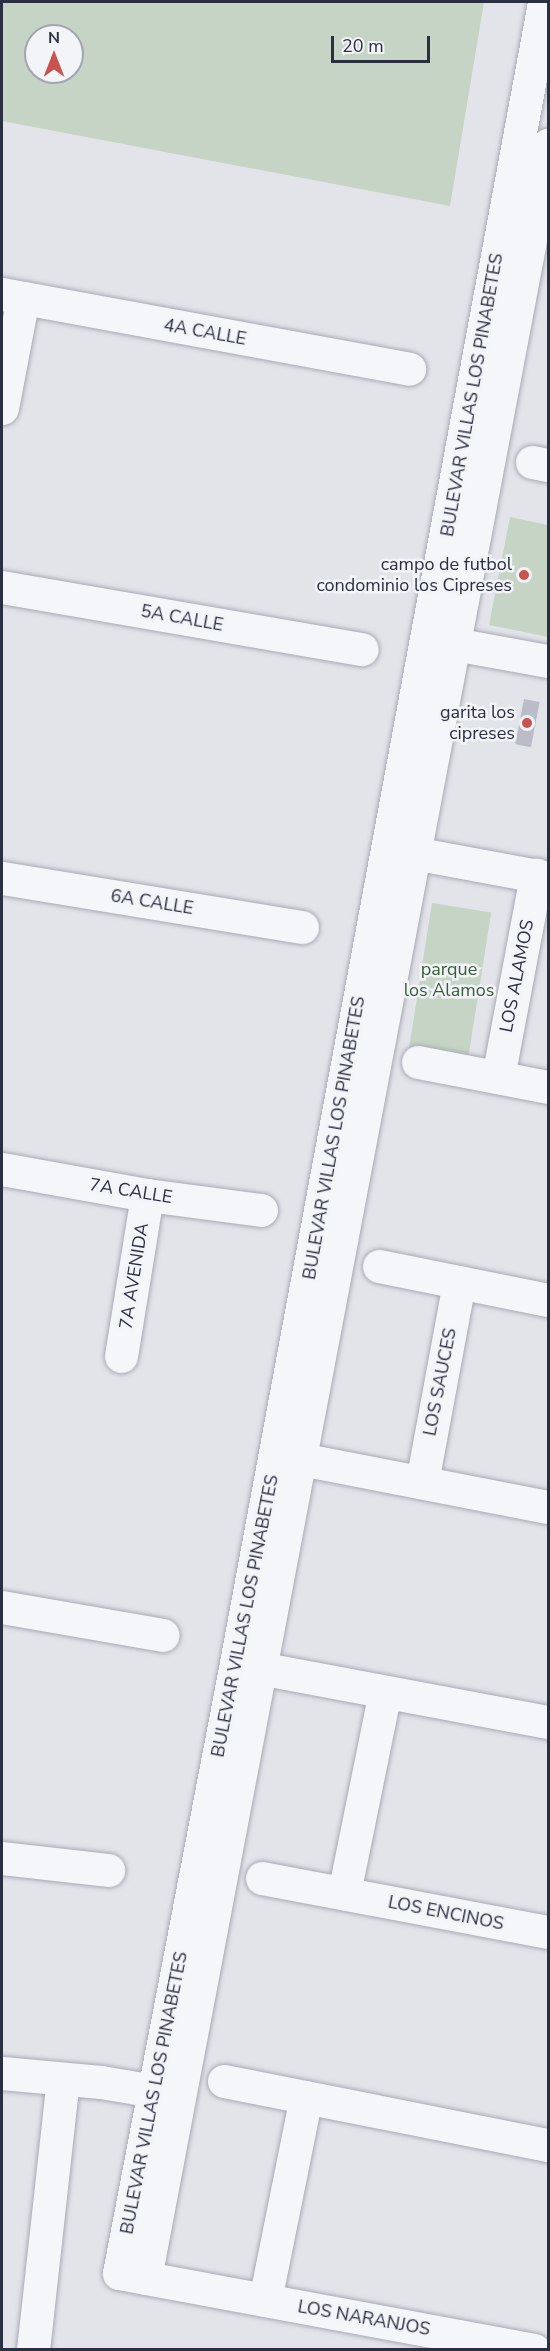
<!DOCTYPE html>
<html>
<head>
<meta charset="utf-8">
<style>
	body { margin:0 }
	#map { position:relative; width:550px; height:2351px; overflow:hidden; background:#e3e4ea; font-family:"Nunito Sans",sans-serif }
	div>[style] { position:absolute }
	.green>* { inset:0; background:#c5d4c4; transform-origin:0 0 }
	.building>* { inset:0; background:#babdc7; transform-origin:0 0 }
	.roads { filter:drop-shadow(0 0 2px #a8aab4) drop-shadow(0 0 2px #a8aab4) }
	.minor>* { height:33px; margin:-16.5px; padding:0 16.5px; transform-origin:16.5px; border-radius:16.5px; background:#f5f6f9 }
	.dots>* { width:16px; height:16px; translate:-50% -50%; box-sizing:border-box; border:3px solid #f2f4f8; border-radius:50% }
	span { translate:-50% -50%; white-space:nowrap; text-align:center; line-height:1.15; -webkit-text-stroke:5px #f2f4f8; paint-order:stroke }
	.street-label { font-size:18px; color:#2b2f42 }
	.poi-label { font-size:18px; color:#2b2f42 }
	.right { translate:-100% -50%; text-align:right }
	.park-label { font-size:18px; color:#3a5d39 }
	.frame { position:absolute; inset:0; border:3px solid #2b2f42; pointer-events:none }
	.north { position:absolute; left:24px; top:24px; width:60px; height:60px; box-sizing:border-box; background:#f2f4f8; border:2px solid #a2a5af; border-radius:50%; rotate:0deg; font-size:16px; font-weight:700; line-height:24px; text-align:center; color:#2b2f42 }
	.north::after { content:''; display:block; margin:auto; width:21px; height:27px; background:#c8534f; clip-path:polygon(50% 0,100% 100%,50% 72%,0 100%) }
	.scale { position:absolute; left:331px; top:36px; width:99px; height:27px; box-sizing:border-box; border:3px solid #2b2f42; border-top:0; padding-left:8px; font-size:18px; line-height:21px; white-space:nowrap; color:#2b2f42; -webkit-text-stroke:4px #f2f4f8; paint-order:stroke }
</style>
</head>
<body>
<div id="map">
	<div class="green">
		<div style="clip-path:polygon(evenodd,2px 2px,484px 2px,450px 206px,2px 121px,2px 2px,36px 36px,72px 36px,72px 72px,36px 72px,36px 36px)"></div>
		<div style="clip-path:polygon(510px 517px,548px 525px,548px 637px,489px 625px)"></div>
		<div style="left:432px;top:903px;width:60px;height:148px;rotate:9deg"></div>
	</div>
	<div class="building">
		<div style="left:524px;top:699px;width:16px;height:46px;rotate:11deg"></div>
	</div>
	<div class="roads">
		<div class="minor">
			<div style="left:2px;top:294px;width:414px;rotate:10.4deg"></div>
			<div style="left:2px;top:408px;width:112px;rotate:-79.2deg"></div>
			<div style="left:532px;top:462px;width:16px;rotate:11deg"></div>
			<div style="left:2px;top:587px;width:365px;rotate:9.8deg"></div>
			<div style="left:432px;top:640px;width:118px;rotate:10.3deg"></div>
			<div style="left:392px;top:849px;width:159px;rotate:10.5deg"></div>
			<div style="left:2px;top:878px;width:304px;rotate:9.3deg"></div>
			<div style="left:418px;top:1062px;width:132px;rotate:10.9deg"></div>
			<div style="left:498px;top:1077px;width:206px;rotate:-79.3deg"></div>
			<div style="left:2px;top:1169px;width:147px;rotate:10.2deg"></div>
			<div style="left:147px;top:1195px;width:115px;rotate:7.5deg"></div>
			<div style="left:379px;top:1266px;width:172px;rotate:11.4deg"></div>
			<div style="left:121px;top:1356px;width:163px;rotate:-80.8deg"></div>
			<div style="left:280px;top:1455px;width:273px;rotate:11deg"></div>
			<div style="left:422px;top:1482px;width:203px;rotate:-79.5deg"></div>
			<div style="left:2px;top:1607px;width:163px;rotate:9.9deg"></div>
			<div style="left:238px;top:1664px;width:315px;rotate:10.6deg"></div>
			<div style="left:2px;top:1858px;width:107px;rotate:6.5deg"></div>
			<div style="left:262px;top:1878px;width:291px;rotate:10.7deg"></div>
			<div style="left:344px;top:1893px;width:205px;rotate:-78.5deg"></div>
			<div style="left:2px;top:2073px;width:99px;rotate:5.2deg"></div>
			<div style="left:101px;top:2082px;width:54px;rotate:9.6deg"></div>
			<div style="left:224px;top:2081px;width:330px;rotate:11.2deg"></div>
			<div style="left:145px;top:2278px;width:2171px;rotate:-79.3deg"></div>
			<div style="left:265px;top:2300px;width:207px;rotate:-78.6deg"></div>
			<div style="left:33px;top:2350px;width:272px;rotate:-83.7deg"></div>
			<div style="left:534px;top:2350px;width:422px;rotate:-169.5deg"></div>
			<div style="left:119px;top:2273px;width:621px;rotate:-79.14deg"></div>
			<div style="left:236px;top:1663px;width:1689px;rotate:-79.49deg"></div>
		</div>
	</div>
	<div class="dots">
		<div style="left:524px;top:575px;background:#c8534f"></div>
		<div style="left:527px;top:723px;background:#c8534f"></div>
	</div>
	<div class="street-label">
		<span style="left:205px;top:332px;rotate:10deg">4A CALLE</span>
		<span style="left:472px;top:395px;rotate:-80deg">BULEVAR VILLAS LOS PINABETES</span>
		<span style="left:182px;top:618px;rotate:10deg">5A CALLE</span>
		<span style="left:152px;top:902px;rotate:9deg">6A CALLE</span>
		<span style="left:517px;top:976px;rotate:-79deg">LOS ALAMOS</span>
		<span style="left:334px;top:1138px;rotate:-80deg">BULEVAR VILLAS LOS PINABETES</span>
		<span style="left:131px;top:1191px;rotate:9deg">7A CALLE</span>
		<span style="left:134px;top:1276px;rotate:-81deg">7A AVENIDA</span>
		<span style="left:440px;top:1382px;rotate:-79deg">LOS SAUCES</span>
		<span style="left:245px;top:1616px;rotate:-79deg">BULEVAR VILLAS LOS PINABETES</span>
		<span style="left:446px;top:1913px;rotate:11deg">LOS ENCINOS</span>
		<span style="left:154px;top:2093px;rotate:-79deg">BULEVAR VILLAS LOS PINABETES</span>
		<span style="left:364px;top:2318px;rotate:10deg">LOS NARANJOS</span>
	</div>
	<div class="poi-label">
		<span class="right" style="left:512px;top:575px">campo de futbol<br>condominio los Cipreses</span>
		<span class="right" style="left:515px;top:723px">garita los<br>cipreses</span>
	</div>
	<div class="park-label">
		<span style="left:449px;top:980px">parque<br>los Alamos</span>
	</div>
	<div class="frame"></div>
	<div class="north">N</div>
	<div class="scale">20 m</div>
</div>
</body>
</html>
